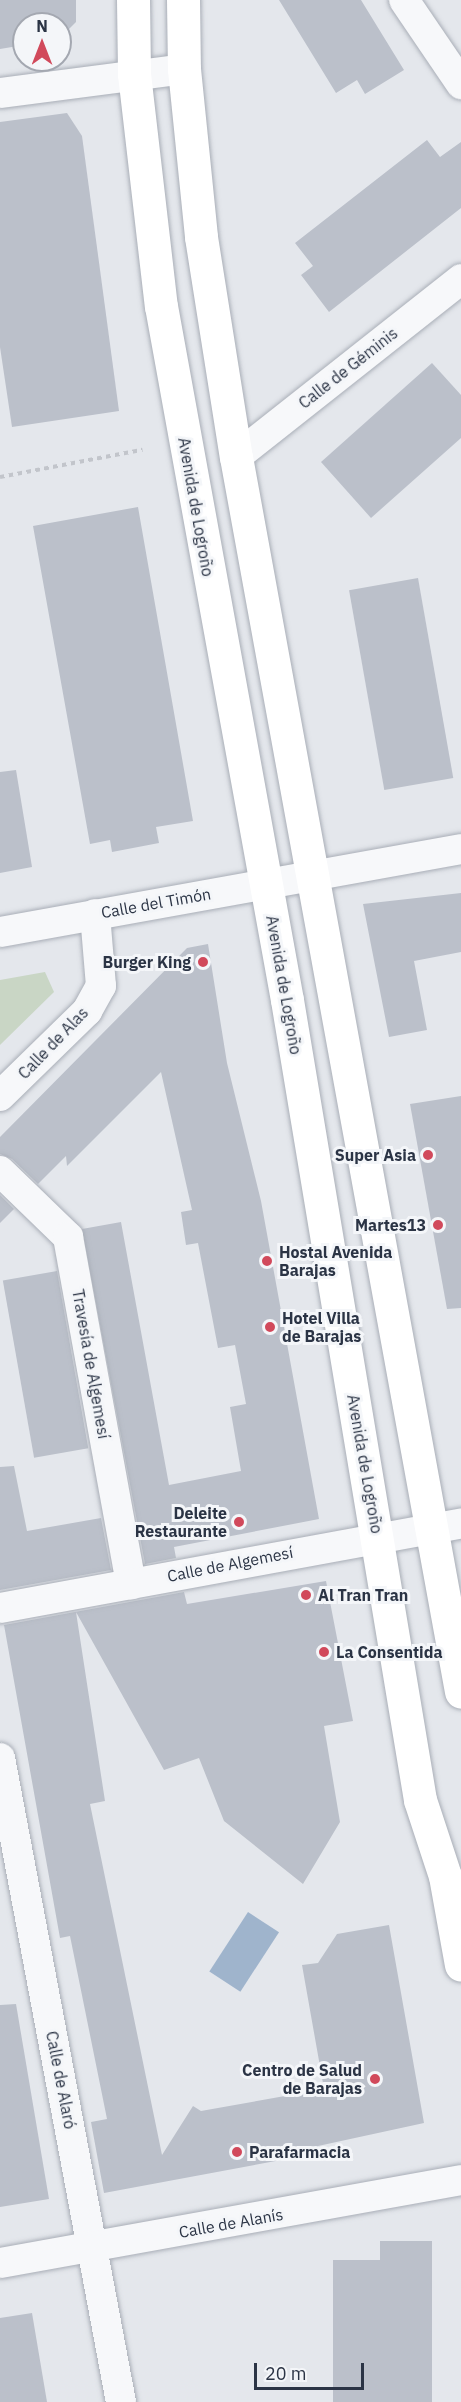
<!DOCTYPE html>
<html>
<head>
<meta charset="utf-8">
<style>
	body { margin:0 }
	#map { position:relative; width:461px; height:2402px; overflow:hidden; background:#e4e7ec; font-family:"IBM Plex Sans",sans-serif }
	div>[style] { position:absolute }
	.green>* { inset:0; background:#c9d6c5 }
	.water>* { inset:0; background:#9fb4cc; transform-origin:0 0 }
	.building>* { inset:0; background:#bbc0ca; transform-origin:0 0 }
	.path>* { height:4px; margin-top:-2px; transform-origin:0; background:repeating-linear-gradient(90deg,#c2c5cb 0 4.5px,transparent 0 9px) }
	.roads { filter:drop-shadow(0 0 2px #a9aeb7) drop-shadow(0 0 2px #a9aeb7) }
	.street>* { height:30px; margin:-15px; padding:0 15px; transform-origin:15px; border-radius:15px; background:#f7f8fa }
	.secondary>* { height:33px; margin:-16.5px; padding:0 16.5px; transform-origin:16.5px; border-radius:16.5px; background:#fff }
	.dots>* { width:16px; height:16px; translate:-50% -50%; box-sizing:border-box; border:3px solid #f4f6f9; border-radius:50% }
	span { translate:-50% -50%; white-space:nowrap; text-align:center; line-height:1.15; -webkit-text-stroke:6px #f4f6f9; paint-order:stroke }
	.street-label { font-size:16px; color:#2b3445 }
	.poi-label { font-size:16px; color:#2b3445; font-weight:700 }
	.right { translate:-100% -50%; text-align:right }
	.left { translate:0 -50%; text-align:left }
	.north { position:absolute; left:12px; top:12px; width:60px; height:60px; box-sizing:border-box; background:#f4f6f9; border:2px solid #a4a8b1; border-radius:50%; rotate:0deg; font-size:16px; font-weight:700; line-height:24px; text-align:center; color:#2b3445 }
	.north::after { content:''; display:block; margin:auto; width:21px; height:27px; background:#d1495b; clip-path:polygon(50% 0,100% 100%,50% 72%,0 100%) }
	.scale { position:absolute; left:254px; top:2363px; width:110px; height:27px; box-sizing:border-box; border:3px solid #2b3445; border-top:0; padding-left:8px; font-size:18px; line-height:21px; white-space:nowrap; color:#2b3445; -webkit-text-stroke:4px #f4f6f9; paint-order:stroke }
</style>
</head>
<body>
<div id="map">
	<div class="green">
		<div style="clip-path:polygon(45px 972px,54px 992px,0 1045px,0 980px)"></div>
	</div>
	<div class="water">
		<div style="left:248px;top:1912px;width:37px;height:71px;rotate:33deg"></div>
	</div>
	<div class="building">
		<div style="clip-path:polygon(0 0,76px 0,76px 22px,60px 38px,60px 24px,24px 24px,24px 45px,0 49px)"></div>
		<div style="clip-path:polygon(279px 0,361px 0,404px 70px,365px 94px,357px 80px,336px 93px)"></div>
		<div style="clip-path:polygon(67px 113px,82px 136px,119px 411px,12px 427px,0 347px,0 122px)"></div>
		<div style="clip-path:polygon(427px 140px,440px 157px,461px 142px,461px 208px,329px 312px,301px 275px,313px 266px,295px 243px)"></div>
		<div style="clip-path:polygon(432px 363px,461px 395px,461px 438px,371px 518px,321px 462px)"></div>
		<div style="clip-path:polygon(138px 507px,193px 821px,156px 827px,159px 843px,112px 852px,110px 840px,90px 844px,33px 526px)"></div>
		<div style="left:418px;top:578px;width:203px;height:70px;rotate:80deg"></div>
		<div style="clip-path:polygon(16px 770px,32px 867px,0 873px,0 772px)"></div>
		<div style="clip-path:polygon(461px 893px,461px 952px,414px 961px,427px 1030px,389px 1037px,363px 904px)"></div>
		<div style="clip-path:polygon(208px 944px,227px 1063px,261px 1201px,319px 1519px,174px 1547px,176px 1558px,145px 1564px,82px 1229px,121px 1222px,169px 1485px,241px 1471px,230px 1407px,246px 1404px,235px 1345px,218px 1348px,198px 1243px,186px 1245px,181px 1212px,192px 1210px,161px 1072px,67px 1166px,66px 1156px,38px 1184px,12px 1159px,0 1154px,0 1137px,187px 948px)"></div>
		<div style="clip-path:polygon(461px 1096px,461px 1308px,447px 1309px,410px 1104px)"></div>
		<div style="clip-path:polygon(0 1195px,14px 1209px,0 1223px)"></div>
		<div style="left:57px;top:1271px;width:180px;height:55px;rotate:80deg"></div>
		<div style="clip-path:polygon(14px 1466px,27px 1531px,101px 1518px,111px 1570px,0 1590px,0 1467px)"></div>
		<div style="clip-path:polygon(326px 1581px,353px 1721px,324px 1726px,340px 1822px,303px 1884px,224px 1821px,199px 1758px,164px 1770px,76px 1612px,105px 1801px,90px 1804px,162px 2155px,193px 2106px,201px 2111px,324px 2089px,302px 1965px,318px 1963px,337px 1934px,389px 1925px,424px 2123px,318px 2146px,319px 2153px,104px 2193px,91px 2122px,107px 2119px,70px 1936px,60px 1938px,4px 1625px,184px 1592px,187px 1604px)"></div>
		<div style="clip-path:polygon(16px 2004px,49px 2199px,0 2207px,0 2005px)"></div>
		<div style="clip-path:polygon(380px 2241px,432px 2241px,432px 2402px,333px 2402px,333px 2260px,380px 2260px)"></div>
		<div style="clip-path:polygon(32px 2313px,47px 2402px,0 2402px,0 2318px)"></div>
	</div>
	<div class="path">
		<div style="left:0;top:477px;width:145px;rotate:-10.8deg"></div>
	</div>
	<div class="roads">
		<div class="street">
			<div style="left:404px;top:0;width:102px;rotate:55.8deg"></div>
			<div style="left:0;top:93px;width:186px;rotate:-7.4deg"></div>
			<div style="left:236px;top:457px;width:287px;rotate:-38.3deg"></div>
			<div style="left:0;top:932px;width:468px;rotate:-10.2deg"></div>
			<div style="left:0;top:1096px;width:122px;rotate:-44.3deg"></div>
			<div style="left:87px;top:1011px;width:29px;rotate:-61deg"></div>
			<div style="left:101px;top:986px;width:72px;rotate:-94.8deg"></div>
			<div style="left:0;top:1171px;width:95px;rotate:44.1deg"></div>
			<div style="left:68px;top:1237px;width:353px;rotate:79.7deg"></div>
			<div style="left:0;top:1608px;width:469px;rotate:-10.4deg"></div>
			<div style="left:0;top:1758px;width:655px;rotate:79.36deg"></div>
			<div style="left:0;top:2263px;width:468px;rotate:-10.2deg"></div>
		</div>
		<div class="secondary">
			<div style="left:133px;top:0;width:74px;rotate:89.2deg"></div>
			<div style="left:134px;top:74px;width:234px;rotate:83.4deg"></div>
			<div style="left:161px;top:306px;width:705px;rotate:79.71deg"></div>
			<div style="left:287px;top:1000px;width:811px;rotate:80.56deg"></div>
			<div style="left:420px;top:1800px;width:80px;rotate:71.8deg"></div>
			<div style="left:445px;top:1876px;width:90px;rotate:79.8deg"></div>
			<div style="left:183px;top:0;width:69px;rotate:89.2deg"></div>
			<div style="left:184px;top:69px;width:169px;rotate:84.2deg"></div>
			<div style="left:201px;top:237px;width:223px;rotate:81deg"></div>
			<div style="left:236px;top:457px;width:1255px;rotate:79.67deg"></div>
		</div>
	</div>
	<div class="dots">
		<div style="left:203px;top:962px;background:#d1495b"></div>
		<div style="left:428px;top:1155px;background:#d1495b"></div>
		<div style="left:438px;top:1225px;background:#d1495b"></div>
		<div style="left:267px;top:1261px;background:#d1495b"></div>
		<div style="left:270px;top:1327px;background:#d1495b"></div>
		<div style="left:239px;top:1522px;background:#d1495b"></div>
		<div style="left:306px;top:1595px;background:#d1495b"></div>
		<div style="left:324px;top:1652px;background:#d1495b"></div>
		<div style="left:375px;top:2079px;background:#d1495b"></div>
		<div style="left:237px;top:2152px;background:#d1495b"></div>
	</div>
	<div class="street-label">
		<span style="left:348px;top:368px;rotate:-38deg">Calle de Géminis</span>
		<span style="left:196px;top:507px;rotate:80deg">Avenida de Logroño</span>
		<span style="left:156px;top:903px;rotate:-10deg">Calle del Timón</span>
		<span style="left:284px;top:985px;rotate:80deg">Avenida de Logroño</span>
		<span style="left:53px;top:1043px;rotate:-46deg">Calle de Alas</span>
		<span style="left:91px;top:1364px;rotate:80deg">Travesía de Algemesí</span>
		<span style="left:365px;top:1464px;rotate:80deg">Avenida de Logroño</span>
		<span style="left:230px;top:1564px;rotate:-11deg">Calle de Algemesí</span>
		<span style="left:61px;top:2080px;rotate:79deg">Calle de Alaró</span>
		<span style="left:231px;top:2223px;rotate:-10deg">Calle de Alanís</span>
	</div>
	<div class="poi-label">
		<span class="right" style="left:191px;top:962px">Burger King</span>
		<span class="right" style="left:416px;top:1155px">Super Asia</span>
		<span class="right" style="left:426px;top:1225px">Martes13</span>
		<span class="left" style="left:279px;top:1261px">Hostal Avenida<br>Barajas</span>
		<span class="left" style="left:282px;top:1327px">Hotel Villa<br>de Barajas</span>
		<span class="right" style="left:227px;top:1522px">Deleite<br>Restaurante</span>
		<span class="left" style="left:318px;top:1595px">Al Tran Tran</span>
		<span class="left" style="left:336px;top:1652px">La Consentida</span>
		<span class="right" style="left:362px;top:2079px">Centro de Salud<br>de Barajas</span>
		<span class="left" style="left:249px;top:2152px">Parafarmacia</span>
	</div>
	<div class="north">N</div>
	<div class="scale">20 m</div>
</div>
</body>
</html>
